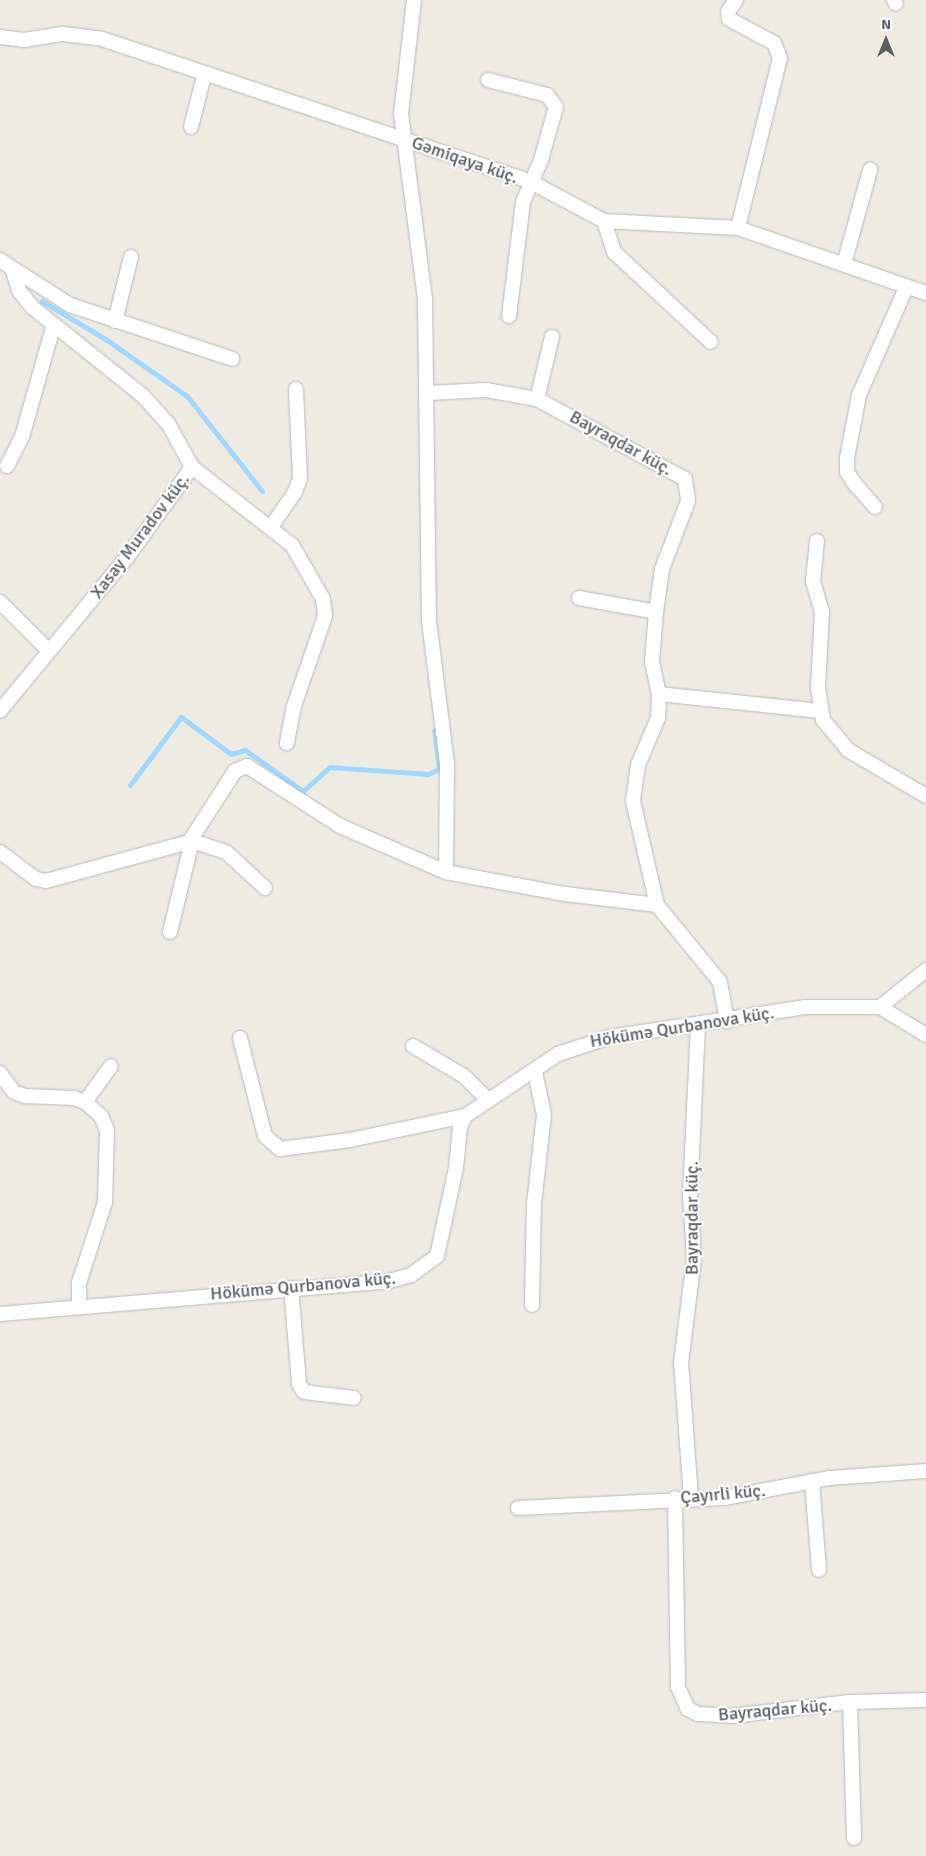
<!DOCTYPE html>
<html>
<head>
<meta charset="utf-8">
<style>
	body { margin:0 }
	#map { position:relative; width:926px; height:1856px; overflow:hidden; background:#eeebe3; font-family:Signika,sans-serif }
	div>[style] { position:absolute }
	.stream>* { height:5px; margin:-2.5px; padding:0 2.5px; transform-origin:2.5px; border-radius:2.5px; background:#a2d7fe }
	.roads { filter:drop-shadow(0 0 1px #b5b9bd) drop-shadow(0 0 1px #b5b9bd) }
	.minor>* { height:14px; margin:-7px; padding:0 7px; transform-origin:7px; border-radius:7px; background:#fff }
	span { translate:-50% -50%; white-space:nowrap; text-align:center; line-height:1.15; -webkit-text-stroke:4px #fff; paint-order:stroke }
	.street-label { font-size:18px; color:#5b5f63 }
	.north { position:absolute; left:861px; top:15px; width:50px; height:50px; -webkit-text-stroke:4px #fff; paint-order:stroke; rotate:0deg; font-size:14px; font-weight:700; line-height:20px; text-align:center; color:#5b5f63 }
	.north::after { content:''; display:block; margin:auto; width:18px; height:22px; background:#5b5f63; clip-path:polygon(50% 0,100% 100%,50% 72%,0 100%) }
</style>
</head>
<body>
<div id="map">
	<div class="stream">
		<div style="left:42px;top:301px;width:76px;rotate:31deg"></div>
		<div style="left:107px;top:340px;width:98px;rotate:35deg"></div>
		<div style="left:187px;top:396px;width:121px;rotate:51.7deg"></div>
		<div style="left:130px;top:785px;width:85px;rotate:-53.1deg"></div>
		<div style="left:181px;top:717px;width:62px;rotate:36.5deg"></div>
		<div style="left:231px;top:754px;width:15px;rotate:-16deg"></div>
		<div style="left:245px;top:750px;width:71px;rotate:35.3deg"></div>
		<div style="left:303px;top:791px;width:36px;rotate:-42deg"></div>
		<div style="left:330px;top:767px;width:98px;rotate:4.1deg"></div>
		<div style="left:428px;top:774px;width:12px;rotate:-24deg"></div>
		<div style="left:439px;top:769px;width:39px;rotate:-97deg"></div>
	</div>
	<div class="roads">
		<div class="minor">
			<div style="left:414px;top:0;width:115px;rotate:96.5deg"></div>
			<div style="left:401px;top:114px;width:188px;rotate:82.6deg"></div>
			<div style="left:425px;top:300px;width:321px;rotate:89.3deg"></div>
			<div style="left:429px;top:621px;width:143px;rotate:82.8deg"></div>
			<div style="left:447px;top:763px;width:109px;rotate:90.5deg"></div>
			<div style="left:736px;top:0;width:14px;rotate:124deg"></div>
			<div style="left:728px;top:12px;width:7px;rotate:82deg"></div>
			<div style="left:729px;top:19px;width:51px;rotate:28.1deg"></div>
			<div style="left:774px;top:43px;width:16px;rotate:68deg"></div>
			<div style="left:780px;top:58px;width:175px;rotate:103.9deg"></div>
			<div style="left:894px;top:0;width:4px;rotate:63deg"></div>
			<div style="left:0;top:37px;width:24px;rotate:7deg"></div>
			<div style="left:24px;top:40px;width:39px;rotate:-9deg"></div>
			<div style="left:63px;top:34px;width:39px;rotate:7deg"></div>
			<div style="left:102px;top:39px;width:452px;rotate:18.4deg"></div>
			<div style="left:531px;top:182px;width:83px;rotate:28.1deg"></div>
			<div style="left:604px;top:221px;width:134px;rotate:3deg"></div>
			<div style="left:738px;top:228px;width:199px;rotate:19.1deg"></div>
			<div style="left:488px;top:80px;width:61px;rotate:14.3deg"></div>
			<div style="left:547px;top:95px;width:15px;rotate:53deg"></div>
			<div style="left:556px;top:107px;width:55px;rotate:105.8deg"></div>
			<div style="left:541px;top:160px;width:46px;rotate:113.2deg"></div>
			<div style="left:523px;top:202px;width:115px;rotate:97deg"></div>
			<div style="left:191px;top:127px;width:53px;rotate:-75.7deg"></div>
			<div style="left:604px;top:221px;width:33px;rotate:72deg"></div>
			<div style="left:614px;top:252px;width:132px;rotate:42.9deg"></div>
			<div style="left:0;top:260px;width:14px;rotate:34deg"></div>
			<div style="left:12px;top:268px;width:25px;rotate:72deg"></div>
			<div style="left:20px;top:292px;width:19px;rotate:51deg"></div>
			<div style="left:32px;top:307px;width:142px;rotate:38.7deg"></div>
			<div style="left:143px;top:396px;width:39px;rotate:48deg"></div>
			<div style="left:169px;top:425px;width:48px;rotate:61.3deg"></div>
			<div style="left:192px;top:467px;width:110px;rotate:125.7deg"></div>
			<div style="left:128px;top:556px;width:201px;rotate:129.6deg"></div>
			<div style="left:844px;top:264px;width:98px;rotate:-74.5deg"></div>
			<div style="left:12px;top:268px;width:69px;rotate:32.5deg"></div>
			<div style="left:70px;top:305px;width:171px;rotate:18.4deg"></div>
			<div style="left:115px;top:321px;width:66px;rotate:-76deg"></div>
			<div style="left:428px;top:393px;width:58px;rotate:-3deg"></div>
			<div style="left:486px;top:390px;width:52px;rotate:10deg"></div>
			<div style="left:537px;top:399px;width:168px;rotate:28.4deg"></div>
			<div style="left:685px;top:479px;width:22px;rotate:82deg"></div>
			<div style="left:688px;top:501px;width:73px;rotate:110.9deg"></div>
			<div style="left:662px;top:569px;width:43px;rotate:97.9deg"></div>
			<div style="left:656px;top:612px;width:50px;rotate:94.6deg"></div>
			<div style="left:652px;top:662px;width:33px;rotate:78deg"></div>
			<div style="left:659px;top:694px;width:24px;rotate:92deg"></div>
			<div style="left:658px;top:718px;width:51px;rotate:113.1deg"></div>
			<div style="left:638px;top:765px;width:36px;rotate:98deg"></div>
			<div style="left:633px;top:801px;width:107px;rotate:77deg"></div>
			<div style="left:657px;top:905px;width:99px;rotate:50.7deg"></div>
			<div style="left:720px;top:982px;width:40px;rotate:80deg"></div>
			<div style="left:537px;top:399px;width:64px;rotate:-76.4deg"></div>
			<div style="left:7px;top:466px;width:33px;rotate:-63deg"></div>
			<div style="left:22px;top:437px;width:117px;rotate:-74.2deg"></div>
			<div style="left:192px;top:467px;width:127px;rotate:38deg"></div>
			<div style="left:292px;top:545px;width:62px;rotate:60.1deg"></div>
			<div style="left:323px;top:599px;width:17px;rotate:83deg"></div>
			<div style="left:325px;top:616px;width:95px;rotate:109deg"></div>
			<div style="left:294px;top:706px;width:38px;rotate:101deg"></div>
			<div style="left:875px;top:507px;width:32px;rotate:-131deg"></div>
			<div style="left:854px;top:483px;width:13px;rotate:-122deg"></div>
			<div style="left:847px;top:472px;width:14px;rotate:-90deg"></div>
			<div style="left:847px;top:458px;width:64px;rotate:-79.2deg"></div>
			<div style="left:859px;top:395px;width:117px;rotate:-66.3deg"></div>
			<div style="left:271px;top:527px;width:42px;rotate:-55.6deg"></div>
			<div style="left:295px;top:492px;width:15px;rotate:-70deg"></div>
			<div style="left:300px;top:478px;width:89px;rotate:-92.6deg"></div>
			<div style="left:817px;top:541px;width:40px;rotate:95.7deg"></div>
			<div style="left:813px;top:581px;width:32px;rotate:74deg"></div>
			<div style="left:822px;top:612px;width:76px;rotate:93deg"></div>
			<div style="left:818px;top:688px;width:32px;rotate:81deg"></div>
			<div style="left:823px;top:720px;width:39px;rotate:50deg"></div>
			<div style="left:848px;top:750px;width:91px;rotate:30.5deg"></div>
			<div style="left:579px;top:598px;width:78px;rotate:10.3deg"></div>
			<div style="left:0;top:602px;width:69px;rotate:45deg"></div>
			<div style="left:659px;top:694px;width:162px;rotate:6deg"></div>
			<div style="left:190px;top:841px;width:83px;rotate:-57.3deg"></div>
			<div style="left:235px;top:771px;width:13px;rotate:-23deg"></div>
			<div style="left:247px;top:766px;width:111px;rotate:32.8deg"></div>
			<div style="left:340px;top:826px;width:116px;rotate:23.5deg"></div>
			<div style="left:446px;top:872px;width:121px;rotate:10.5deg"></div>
			<div style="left:565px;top:894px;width:93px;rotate:6.8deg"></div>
			<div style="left:0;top:852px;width:45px;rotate:36.9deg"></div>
			<div style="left:36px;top:879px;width:10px;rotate:11deg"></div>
			<div style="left:46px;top:881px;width:151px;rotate:-15.3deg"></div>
			<div style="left:192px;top:841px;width:36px;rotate:18deg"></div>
			<div style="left:226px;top:852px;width:53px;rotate:42.7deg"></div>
			<div style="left:170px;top:932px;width:94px;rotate:-76.4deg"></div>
			<div style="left:880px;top:1007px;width:54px;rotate:31.3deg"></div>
			<div style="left:240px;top:1038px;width:101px;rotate:75.7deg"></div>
			<div style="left:265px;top:1136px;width:20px;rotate:41deg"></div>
			<div style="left:280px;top:1149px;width:71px;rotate:-7.3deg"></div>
			<div style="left:350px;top:1140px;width:117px;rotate:-11.8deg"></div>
			<div style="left:413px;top:1046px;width:59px;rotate:30.5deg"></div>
			<div style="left:464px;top:1076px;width:34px;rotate:45deg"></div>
			<div style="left:0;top:1073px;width:24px;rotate:54deg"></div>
			<div style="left:14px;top:1092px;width:12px;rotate:20deg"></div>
			<div style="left:25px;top:1096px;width:49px;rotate:2.3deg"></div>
			<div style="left:74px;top:1098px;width:12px;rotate:20deg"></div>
			<div style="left:85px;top:1102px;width:21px;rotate:41deg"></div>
			<div style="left:101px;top:1116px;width:15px;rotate:67deg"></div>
			<div style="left:107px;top:1130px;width:72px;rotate:91.6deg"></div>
			<div style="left:105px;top:1202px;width:85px;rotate:107.8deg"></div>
			<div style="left:79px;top:1283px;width:23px;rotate:90deg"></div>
			<div style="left:85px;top:1102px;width:44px;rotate:-54.2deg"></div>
			<div style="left:291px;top:1288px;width:96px;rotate:85.2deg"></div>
			<div style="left:299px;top:1384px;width:9px;rotate:58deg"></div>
			<div style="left:304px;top:1392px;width:50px;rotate:6.8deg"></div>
			<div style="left:532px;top:1305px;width:101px;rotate:-88.9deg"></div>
			<div style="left:534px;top:1204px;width:90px;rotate:-83.6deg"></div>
			<div style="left:544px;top:1115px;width:44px;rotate:-101.8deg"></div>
			<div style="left:0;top:1314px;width:390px;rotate:-4.8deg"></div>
			<div style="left:389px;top:1281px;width:23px;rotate:-15deg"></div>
			<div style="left:411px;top:1275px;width:32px;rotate:-36deg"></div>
			<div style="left:437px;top:1256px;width:90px;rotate:-77.8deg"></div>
			<div style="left:456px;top:1168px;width:41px;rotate:-84.4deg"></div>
			<div style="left:460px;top:1127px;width:12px;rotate:-66deg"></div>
			<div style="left:465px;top:1116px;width:112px;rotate:-33.7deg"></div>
			<div style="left:558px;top:1054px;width:55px;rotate:-18.1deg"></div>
			<div style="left:610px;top:1037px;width:197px;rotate:-8.7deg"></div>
			<div style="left:805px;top:1007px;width:75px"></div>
			<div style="left:880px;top:1007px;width:59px;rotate:-38.8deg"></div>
			<div style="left:812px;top:1481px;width:89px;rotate:85.5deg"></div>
			<div style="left:675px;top:1498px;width:189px;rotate:89.1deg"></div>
			<div style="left:678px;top:1687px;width:24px;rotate:66deg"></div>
			<div style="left:688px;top:1709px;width:11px;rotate:27deg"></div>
			<div style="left:698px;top:1714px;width:34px;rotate:3deg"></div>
			<div style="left:732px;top:1716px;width:119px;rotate:-6.8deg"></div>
			<div style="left:850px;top:1702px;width:76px;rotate:-1.5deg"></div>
			<div style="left:691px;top:1498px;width:135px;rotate:-94.2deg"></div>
			<div style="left:681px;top:1363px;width:106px;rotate:-82.9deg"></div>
			<div style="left:694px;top:1258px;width:63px;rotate:-93.6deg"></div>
			<div style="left:690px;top:1195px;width:169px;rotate:-87.3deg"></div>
			<div style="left:518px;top:1508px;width:206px;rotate:-2.8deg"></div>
			<div style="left:724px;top:1498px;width:108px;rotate:-10.7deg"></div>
			<div style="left:830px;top:1478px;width:96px;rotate:-4.2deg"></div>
			<div style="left:850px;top:1702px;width:136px;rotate:88.3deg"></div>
		</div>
	</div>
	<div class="street-label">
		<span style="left:465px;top:160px;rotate:19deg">Gəmiqaya küç.</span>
		<span style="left:621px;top:443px;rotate:29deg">Bayraqdar küç.</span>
		<span style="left:140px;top:536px;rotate:-53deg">Xasay Muradov küç.</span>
		<span style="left:682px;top:1027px;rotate:-9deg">Hökümə Qurbanova küç.</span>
		<span style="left:692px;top:1218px;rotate:-90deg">Bayraqdar küç.</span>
		<span style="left:303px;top:1286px;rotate:-5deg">Hökümə Qurbanova küç.</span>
		<span style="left:723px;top:1494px;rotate:-5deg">Çayırli küç.</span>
		<span style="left:775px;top:1710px;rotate:-5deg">Bayraqdar küç.</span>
	</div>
	<div class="north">N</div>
</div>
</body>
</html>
